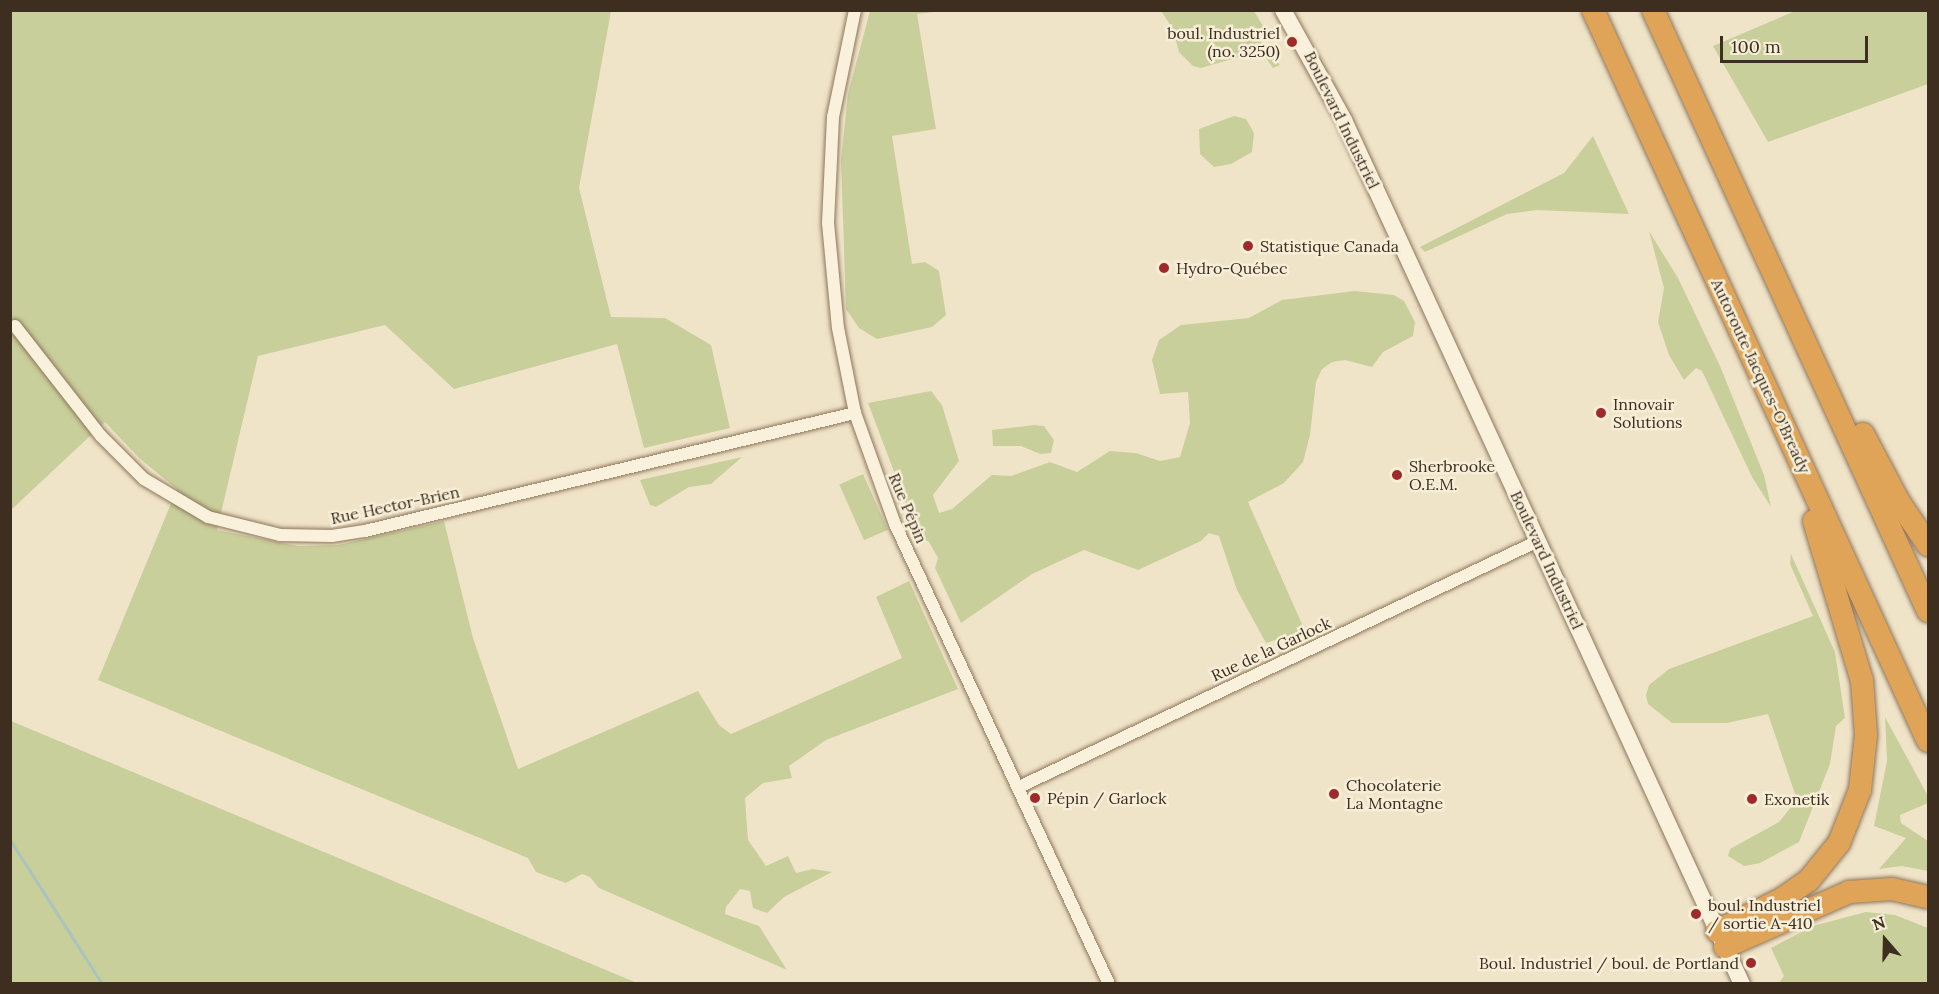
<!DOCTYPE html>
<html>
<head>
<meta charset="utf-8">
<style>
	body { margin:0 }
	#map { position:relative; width:1939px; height:994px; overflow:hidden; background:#f0e4c8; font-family:Lora,serif }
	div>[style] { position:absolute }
	.green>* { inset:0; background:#c9cf9b; transform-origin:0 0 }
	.stream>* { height:3px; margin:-1.5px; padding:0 1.5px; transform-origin:1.5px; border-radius:1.5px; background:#a9c4bc }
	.roads { filter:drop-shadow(0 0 2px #8d765c) drop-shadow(0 0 2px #8d765c) }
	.street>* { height:12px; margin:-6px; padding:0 6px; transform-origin:6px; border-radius:6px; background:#faf1dc }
	.secondary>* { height:16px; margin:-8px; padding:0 8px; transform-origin:8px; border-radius:8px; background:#faf1dc }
	.highway>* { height:22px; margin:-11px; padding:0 11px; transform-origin:11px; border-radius:11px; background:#e0a458 }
	.dots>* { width:16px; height:16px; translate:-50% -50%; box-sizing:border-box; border:3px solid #f7eed8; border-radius:50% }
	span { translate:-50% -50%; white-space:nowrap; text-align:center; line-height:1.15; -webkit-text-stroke:5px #f7eed8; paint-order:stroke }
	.poi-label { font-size:16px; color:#3d2e20 }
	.right { translate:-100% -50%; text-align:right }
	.left { translate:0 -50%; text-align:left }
	.street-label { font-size:16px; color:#3d2e20 }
	.frame { position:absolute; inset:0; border:12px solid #3d2e20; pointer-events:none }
	.north { position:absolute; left:1855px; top:910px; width:60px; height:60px; -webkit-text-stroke:4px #f7eed8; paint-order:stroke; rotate:340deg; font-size:16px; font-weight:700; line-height:24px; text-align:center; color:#3d2e20 }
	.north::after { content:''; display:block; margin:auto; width:21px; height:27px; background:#3d2e20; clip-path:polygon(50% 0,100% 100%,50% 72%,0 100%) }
	.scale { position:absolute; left:1720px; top:36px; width:148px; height:27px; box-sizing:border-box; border:3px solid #3d2e20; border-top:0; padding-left:8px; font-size:18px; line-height:21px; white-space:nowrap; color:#3d2e20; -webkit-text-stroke:4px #f7eed8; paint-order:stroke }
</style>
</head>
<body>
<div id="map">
	<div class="green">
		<div style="clip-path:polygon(11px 11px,611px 11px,579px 188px,611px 317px,665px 318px,711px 345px,730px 428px,644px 448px,617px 344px,454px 389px,385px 325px,258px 356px,217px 530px,298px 546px,338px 545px,444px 521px,473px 638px,518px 769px,698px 691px,719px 725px,731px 734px,902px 658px,876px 597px,909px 581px,958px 689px,826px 740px,789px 766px,792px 778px,763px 783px,745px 798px,748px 840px,766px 866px,788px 856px,796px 873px,813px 869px,832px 872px,784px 897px,767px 913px,753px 908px,750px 891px,740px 889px,726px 907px,725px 914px,759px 926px,787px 970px,599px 888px,590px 877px,582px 874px,566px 883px,536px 872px,528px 858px,98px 680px,177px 489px,139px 458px,105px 422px,11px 510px)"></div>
		<div style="clip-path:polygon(870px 11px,942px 11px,917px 14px,936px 129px,892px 136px,912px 264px,925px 262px,939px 271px,946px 315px,932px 327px,877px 339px,859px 328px,846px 309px,841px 160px,848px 94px)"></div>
		<div style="clip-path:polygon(1161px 11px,1254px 11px,1263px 26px,1262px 42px,1280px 65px,1273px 68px,1263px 54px,1253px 53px,1201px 68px,1193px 66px,1179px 52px,1173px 29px)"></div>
		<div style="clip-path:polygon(1795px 11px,1928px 11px,1928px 84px,1768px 142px,1713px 46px)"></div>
		<div style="clip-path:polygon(1234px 116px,1246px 119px,1254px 133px,1252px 152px,1231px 164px,1214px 167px,1200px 154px,1199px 129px)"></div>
		<div style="clip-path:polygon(1593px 136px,1629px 214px,1537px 210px,1507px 214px,1425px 252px,1420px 247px,1564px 173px)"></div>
		<div style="clip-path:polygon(1649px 231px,1678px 278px,1720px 366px,1764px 475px,1771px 507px,1752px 477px,1702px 371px,1696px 368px,1684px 380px,1669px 355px,1658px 322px,1664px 288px)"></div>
		<div style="clip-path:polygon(1355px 291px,1394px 295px,1404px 301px,1415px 322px,1413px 336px,1383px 352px,1372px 367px,1345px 360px,1332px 362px,1322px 369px,1316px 382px,1310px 435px,1303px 462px,1284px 483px,1248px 502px,1305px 631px,1266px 643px,1237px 590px,1219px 536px,1209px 533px,1201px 541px,1138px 570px,1084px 550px,1032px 574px,961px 623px,935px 568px,938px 558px,929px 542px,918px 535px,868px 403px,931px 391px,942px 405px,959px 461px,933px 495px,939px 513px,952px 509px,992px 475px,1011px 476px,1050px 462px,1077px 472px,1110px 451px,1136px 453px,1160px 461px,1180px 457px,1190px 423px,1188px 392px,1160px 394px,1152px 360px,1159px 340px,1181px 325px,1249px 318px,1282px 300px)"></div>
		<div style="clip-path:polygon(1034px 425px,1044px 426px,1054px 440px,1051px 453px,1040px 454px,1021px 446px,993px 446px,992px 430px)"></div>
		<div style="clip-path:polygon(742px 457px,711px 484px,689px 487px,656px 507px,650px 505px,640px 480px)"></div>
		<div style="left:863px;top:474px;width:61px;height:26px;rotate:66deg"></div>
		<div style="clip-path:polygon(1791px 554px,1835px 652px,1845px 718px,1836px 726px,1830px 764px,1799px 842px,1760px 863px,1744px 866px,1728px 856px,1730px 849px,1779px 822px,1797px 800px,1768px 714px,1727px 723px,1672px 723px,1648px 704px,1646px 695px,1649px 685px,1669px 669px,1813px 616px,1790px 564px)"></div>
		<div style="clip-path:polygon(1885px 717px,1928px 796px,1928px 803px,1900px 815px,1901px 823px,1928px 841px,1928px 871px,1902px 866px,1879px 869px,1906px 838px,1874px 826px,1887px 761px)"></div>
		<div style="clip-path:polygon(10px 721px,11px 721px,637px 983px,11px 983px)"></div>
		<div style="clip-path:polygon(1866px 912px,1895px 915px,1928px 928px,1928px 983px,1779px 983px,1784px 976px,1771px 948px,1813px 926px)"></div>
	</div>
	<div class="stream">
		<div style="left:10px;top:840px;width:171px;rotate:57.4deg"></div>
	</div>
	<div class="roads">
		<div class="street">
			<div style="left:855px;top:10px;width:109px;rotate:101.6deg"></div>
			<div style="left:833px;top:117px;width:106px;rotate:92.7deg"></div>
			<div style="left:828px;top:223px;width:105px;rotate:84.6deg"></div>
			<div style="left:838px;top:328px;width:87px;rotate:78.7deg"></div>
			<div style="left:855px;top:413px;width:118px;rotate:70.2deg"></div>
			<div style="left:895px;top:524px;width:507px;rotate:65.05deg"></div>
			<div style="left:15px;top:326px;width:140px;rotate:52deg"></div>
			<div style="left:101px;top:436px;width:61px;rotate:45deg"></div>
			<div style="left:144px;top:479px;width:74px;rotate:30.7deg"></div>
			<div style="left:208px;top:517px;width:74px;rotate:14deg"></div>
			<div style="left:280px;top:535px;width:52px;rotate:1.1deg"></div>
			<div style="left:332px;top:536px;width:33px;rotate:-9deg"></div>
			<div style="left:365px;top:531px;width:504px;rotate:-13.54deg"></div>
			<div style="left:1019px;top:787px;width:574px;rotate:-25.36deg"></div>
		</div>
		<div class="secondary">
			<div style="left:1283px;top:10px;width:126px;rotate:61deg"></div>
			<div style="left:1344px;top:120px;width:951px;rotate:65.27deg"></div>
		</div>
		<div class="highway">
			<div style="left:1593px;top:10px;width:804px;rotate:65.38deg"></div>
			<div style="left:1653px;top:10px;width:661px;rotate:65.41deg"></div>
			<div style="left:1863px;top:434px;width:77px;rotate:62.1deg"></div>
			<div style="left:1899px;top:502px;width:52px;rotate:56deg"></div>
			<div style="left:1717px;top:931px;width:72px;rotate:-26.2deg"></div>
			<div style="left:1782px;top:899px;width:33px;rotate:-35deg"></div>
			<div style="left:1809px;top:880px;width:48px;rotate:-51deg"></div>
			<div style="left:1839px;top:843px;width:57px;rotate:-68.4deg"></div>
			<div style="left:1860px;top:790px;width:55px;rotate:-83.8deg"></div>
			<div style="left:1866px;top:735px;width:54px;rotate:-94.2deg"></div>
			<div style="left:1862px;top:681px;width:167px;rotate:-106.7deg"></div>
			<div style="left:1725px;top:947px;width:136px;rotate:-23.9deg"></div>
			<div style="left:1849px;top:892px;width:43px;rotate:-4deg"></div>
			<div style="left:1892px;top:889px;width:37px;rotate:13deg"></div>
		</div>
	</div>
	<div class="dots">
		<div style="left:1292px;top:42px;background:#9e2a2b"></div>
		<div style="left:1248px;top:246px;background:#9e2a2b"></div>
		<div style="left:1164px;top:268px;background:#9e2a2b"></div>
		<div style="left:1601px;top:413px;background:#9e2a2b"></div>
		<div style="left:1397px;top:475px;background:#9e2a2b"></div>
		<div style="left:1334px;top:794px;background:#9e2a2b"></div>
		<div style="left:1035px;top:798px;background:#9e2a2b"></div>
		<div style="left:1752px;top:799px;background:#9e2a2b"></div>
		<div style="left:1696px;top:914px;background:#9e2a2b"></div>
		<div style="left:1751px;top:963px;background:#9e2a2b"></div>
	</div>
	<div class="poi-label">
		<span class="right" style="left:1280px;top:42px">boul. Industriel<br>(no. 3250)</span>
		<span class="left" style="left:1260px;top:246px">Statistique Canada</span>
		<span class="left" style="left:1176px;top:268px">Hydro-Québec</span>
		<span class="left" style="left:1613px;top:413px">Innovair<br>Solutions</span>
		<span class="left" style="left:1409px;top:475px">Sherbrooke<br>O.E.M.</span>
		<span class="left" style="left:1346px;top:794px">Chocolaterie<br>La Montagne</span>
		<span class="left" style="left:1047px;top:798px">Pépin / Garlock</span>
		<span class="left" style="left:1764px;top:799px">Exonetik</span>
		<span class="left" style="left:1708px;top:914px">boul. Industriel<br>/ sortie A-410</span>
		<span class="right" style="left:1739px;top:963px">Boul. Industriel / boul. de Portland</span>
	</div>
	<div class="street-label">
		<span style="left:1342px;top:120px;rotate:64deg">Boulevard Industriel</span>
		<span style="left:1761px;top:376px;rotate:65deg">Autoroute Jacques-O'Bready</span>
		<span style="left:395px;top:505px;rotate:-12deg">Rue Hector-Brien</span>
		<span style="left:908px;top:508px;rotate:67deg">Rue Pépin</span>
		<span style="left:1547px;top:560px;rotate:65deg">Boulevard Industriel</span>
		<span style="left:1271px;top:649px;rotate:-25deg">Rue de la Garlock</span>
	</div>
	<div class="frame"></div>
	<div class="north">N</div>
	<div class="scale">100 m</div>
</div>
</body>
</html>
